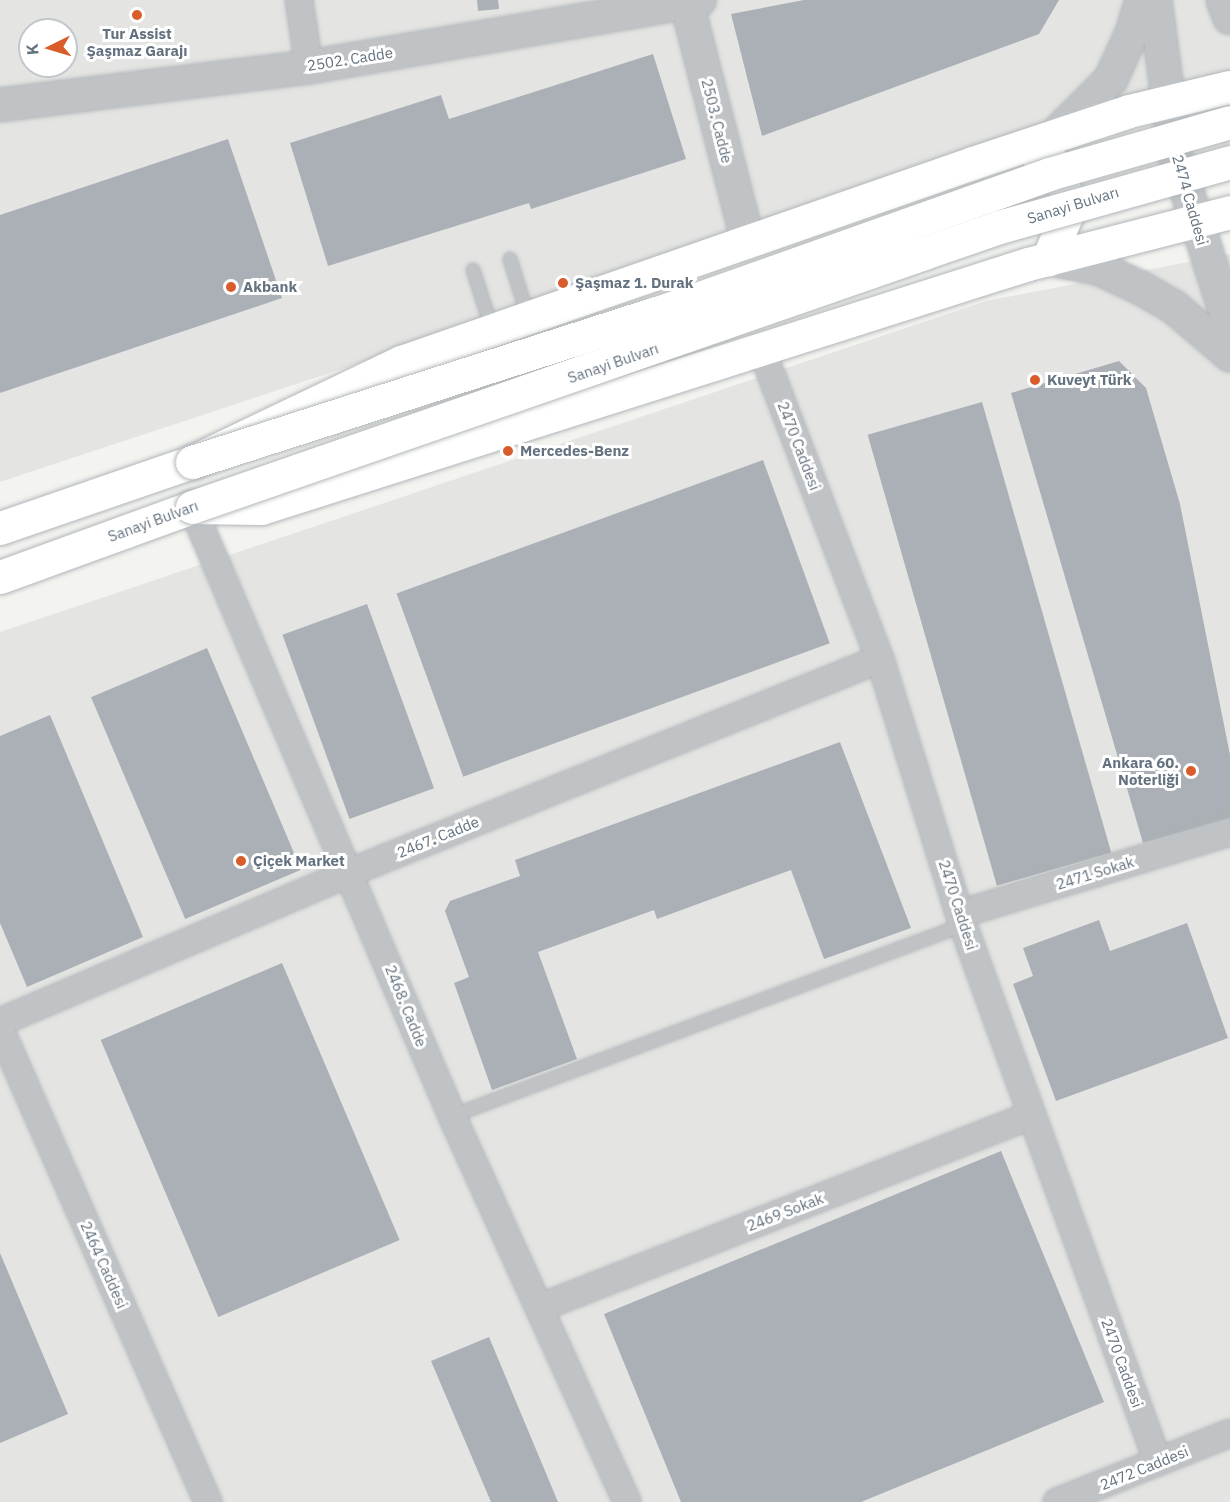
<!DOCTYPE html>
<html>
<head>
<meta charset="utf-8">
<style>
	body { margin:0 }
	#map { position:relative; width:1230px; height:1502px; overflow:hidden; background:#f3f4f0; font-family:"IBM Plex Sans",sans-serif }
	div>[style] { position:absolute }
	.built>* { inset:0; background:#e4e5e3 }
	.building>* { inset:0; background:#aab0b5; transform-origin:0 0 }
	.roads { filter:drop-shadow(0 0 2px #b2b6b9) drop-shadow(0 0 2px #b2b6b9) }
	.service>* { height:12px; margin:-6px; padding:0 6px; transform-origin:6px; border-radius:6px; background:#bfc3c6 }
	.minor>* { height:26px; margin:-13px; padding:0 13px; transform-origin:13px; border-radius:13px; background:#bfc3c6 }
	.tertiary>* { height:32px; margin:-16px; padding:0 16px; transform-origin:16px; border-radius:16px; background:#bfc3c6 }
	.primary>* { height:33px; margin:-16.5px; padding:0 16.5px; transform-origin:16.5px; border-radius:16.5px; background:#fff }
	.bridges { filter:drop-shadow(0 0 2px #b2b6b9) drop-shadow(0 0 2px #b2b6b9) }
	.primary-bridge>* { height:33px; margin:-16.5px; padding:0 16.5px; transform-origin:16.5px; border-radius:16.5px; background:#fff }
	.dots>* { width:16px; height:16px; translate:-50% -50%; box-sizing:border-box; border:3px solid #fff; border-radius:50% }
	span { translate:-50% -50%; white-space:nowrap; text-align:center; line-height:1.15; -webkit-text-stroke:6px #fff; paint-order:stroke }
	.poi-label { font-size:15px; color:#64727f; font-weight:700 }
	.left { translate:0 -50%; text-align:left }
	.right { translate:-100% -50%; text-align:right }
	.street-label { font-size:15px; color:#64727f }
	.north { position:absolute; left:18px; top:18px; width:60px; height:60px; box-sizing:border-box; background:#fff; border:2px solid #c1c7cc; border-radius:50%; rotate:265deg; font-size:16px; font-weight:700; line-height:24px; text-align:center; color:#64727f }
	.north::after { content:''; display:block; margin:auto; width:21px; height:27px; background:#d95c2a; clip-path:polygon(50% 0,100% 100%,50% 72%,0 100%) }
</style>
</head>
<body>
<div id="map">
	<div class="built">
		<div style="clip-path:polygon(evenodd,0 0,1230px 0,1230px 104px,1070px 128px,0 482px,0 0,30px 30px,66px 30px,66px 66px,30px 66px,30px 30px)"></div>
		<div style="clip-path:polygon(1230px 254px,1230px 1502px,0 1502px,0 632px,986px 301px)"></div>
	</div>
	<div class="building">
		<div style="clip-path:polygon(477px 0,498px 0,499px 9px,478px 11px)"></div>
		<div style="clip-path:polygon(804px 0,1059px 0,1039px 34px,762px 136px,731px 14px)"></div>
		<div style="clip-path:polygon(653px 54px,686px 159px,531px 209px,529px 203px,328px 266px,290px 143px,441px 95px,449px 119px)"></div>
		<div style="clip-path:polygon(228px 139px,282px 298px,0 393px,0 215px)"></div>
		<div style="clip-path:polygon(1119px 361px,1146px 388px,1180px 504px,1230px 755px,1230px 818px,1143px 843px,1011px 393px)"></div>
		<div style="left:982px;top:402px;width:469px;height:119px;rotate:74deg"></div>
		<div style="left:763px;top:460px;width:195px;height:390px;rotate:70deg"></div>
		<div style="left:367px;top:604px;width:196px;height:90px;rotate:70deg"></div>
		<div style="left:207px;top:648px;width:241px;height:126px;rotate:67deg"></div>
		<div style="clip-path:polygon(50px 715px,143px 937px,27px 987px,0 923px,0 736px)"></div>
		<div style="clip-path:polygon(840px 742px,911px 928px,824px 959px,791px 870px,657px 919px,654px 910px,538px 952px,577px 1059px,492px 1090px,454px 983px,469px 977px,445px 911px,450px 901px,520px 876px,515px 860px)"></div>
		<div style="clip-path:polygon(1099px 920px,1110px 951px,1187px 923px,1228px 1038px,1056px 1101px,1013px 984px,1033px 976px,1023px 948px)"></div>
		<div style="left:282px;top:963px;width:301px;height:197px;rotate:67deg"></div>
		<div style="clip-path:polygon(1001px 1151px,1104px 1402px,861px 1502px,681px 1502px,604px 1314px)"></div>
		<div style="clip-path:polygon(0 1253px,68px 1414px,0 1443px)"></div>
		<div style="clip-path:polygon(489px 1337px,558px 1502px,491px 1502px,431px 1361px)"></div>
	</div>
	<div class="roads">
		<div class="service">
			<div style="left:510px;top:259px;width:60px;rotate:72.5deg"></div>
			<div style="left:473px;top:270px;width:62px;rotate:72.1deg"></div>
			<div style="left:452px;top:1116px;width:546px;rotate:-20.49deg"></div>
		</div>
		<div class="minor">
			<div style="left:299px;top:0;width:68px;rotate:81.5deg"></div>
			<div style="left:761px;top:348px;width:333px;rotate:69.1deg"></div>
			<div style="left:880px;top:659px;width:279px;rotate:72.7deg"></div>
			<div style="left:963px;top:925px;width:571px;rotate:70.04deg"></div>
			<div style="left:192px;top:507px;width:662px;rotate:66.88deg"></div>
			<div style="left:452px;top:1116px;width:424px;rotate:65.6deg"></div>
			<div style="left:960px;top:914px;width:282px;rotate:-16.9deg"></div>
			<div style="left:0;top:1022px;width:382px;rotate:-23.1deg"></div>
			<div style="left:351px;top:872px;width:570px;rotate:-21.93deg"></div>
			<div style="left:0;top:1029px;width:517px;rotate:66.26deg"></div>
			<div style="left:539px;top:1308px;width:529px;rotate:-21.38deg"></div>
			<div style="left:1057px;top:1502px;width:186px;rotate:-21.7deg"></div>
		</div>
		<div class="tertiary">
			<div style="left:686px;top:0;width:249px;rotate:75.6deg"></div>
			<div style="left:1155px;top:0;width:158px;rotate:82.4deg"></div>
			<div style="left:1176px;top:157px;width:176px;rotate:72.2deg"></div>
			<div style="left:1223px;top:0;width:19px;rotate:69deg"></div>
			<div style="left:0;top:105px;width:311px;rotate:-7deg"></div>
			<div style="left:309px;top:67px;width:396px;rotate:-9.7deg"></div>
			<div style="left:1054px;top:136px;width:81px;rotate:-45deg"></div>
			<div style="left:1111px;top:79px;width:51px;rotate:-65.5deg"></div>
			<div style="left:1132px;top:33px;width:34px;rotate:-73deg"></div>
			<div style="left:1048px;top:259px;width:51px;rotate:10.2deg"></div>
			<div style="left:1098px;top:268px;width:45px;rotate:24.9deg"></div>
			<div style="left:1139px;top:287px;width:40px;rotate:29.7deg"></div>
			<div style="left:1174px;top:307px;width:74px;rotate:40.6deg"></div>
		</div>
		<div class="primary">
			<div style="left:1037px;top:155px;width:19px;rotate:28deg"></div>
			<div style="left:1054px;top:164px;width:37px;rotate:68deg"></div>
			<div style="left:1068px;top:198px;width:18px;rotate:96deg"></div>
			<div style="left:1066px;top:216px;width:47px;rotate:112.7deg"></div>
			<div style="left:0;top:528px;width:203px;rotate:-19deg"></div>
			<div style="left:192px;top:462px;width:232px;rotate:-25.6deg"></div>
			<div style="left:401px;top:362px;width:606px;rotate:-19.18deg"></div>
			<div style="left:973px;top:163px;width:164px;rotate:-18.4deg"></div>
			<div style="left:1129px;top:111px;width:104px;rotate:-13.4deg"></div>
			<div style="left:0;top:577px;width:204px;rotate:-20deg"></div>
			<div style="left:192px;top:507px;width:69px;rotate:0.8deg"></div>
			<div style="left:261px;top:508px;width:805px;rotate:-17.65deg"></div>
			<div style="left:1028px;top:264px;width:209px;rotate:-14.4deg"></div>
		</div>
	</div>
	<div class="bridges">
		<div class="primary-bridge">
			<div style="left:192px;top:462px;width:488px;rotate:-17.8deg"></div>
			<div style="left:657px;top:313px;width:416px;rotate:-19.5deg"></div>
			<div style="left:1049px;top:174px;width:188px;rotate:-16deg"></div>
			<div style="left:192px;top:507px;width:854px;rotate:-19.13deg"></div>
			<div style="left:999px;top:227px;width:240px;rotate:-15.7deg"></div>
		</div>
	</div>
	<div class="dots">
		<div style="left:137px;top:15px;background:#d95c2a"></div>
		<div style="left:563px;top:283px;background:#d95c2a"></div>
		<div style="left:231px;top:287px;background:#d95c2a"></div>
		<div style="left:1035px;top:380px;background:#d95c2a"></div>
		<div style="left:508px;top:451px;background:#d95c2a"></div>
		<div style="left:1191px;top:771px;background:#d95c2a"></div>
		<div style="left:241px;top:861px;background:#d95c2a"></div>
	</div>
	<div class="poi-label">
		<span style="left:137px;top:42px">Tur Assist<br>Şaşmaz Garajı</span>
		<span class="left" style="left:575px;top:283px">Şaşmaz 1. Durak</span>
		<span class="left" style="left:243px;top:287px">Akbank</span>
		<span class="left" style="left:1047px;top:380px">Kuveyt Türk</span>
		<span class="left" style="left:520px;top:451px">Mercedes-Benz</span>
		<span class="right" style="left:1179px;top:771px">Ankara 60.<br>Noterliği</span>
		<span class="left" style="left:253px;top:861px">Çiçek Market</span>
	</div>
	<div class="street-label">
		<span style="left:350px;top:59px;rotate:-9deg">2502. Cadde</span>
		<span style="left:717px;top:121px;rotate:76deg">2503. Cadde</span>
		<span style="left:1190px;top:200px;rotate:74deg">2474 Caddesi</span>
		<span style="left:1073px;top:205px;rotate:-17deg">Sanayi Bulvarı</span>
		<span style="left:613px;top:363px;rotate:-19deg">Sanayi Bulvarı</span>
		<span style="left:799px;top:446px;rotate:69deg">2470 Caddesi</span>
		<span style="left:153px;top:521px;rotate:-20deg">Sanayi Bulvarı</span>
		<span style="left:438px;top:837px;rotate:-22deg">2467. Cadde</span>
		<span style="left:1095px;top:873px;rotate:-17deg">2471 Sokak</span>
		<span style="left:958px;top:905px;rotate:72deg">2470 Caddesi</span>
		<span style="left:406px;top:1006px;rotate:68deg">2468. Cadde</span>
		<span style="left:785px;top:1212px;rotate:-21deg">2469 Sokak</span>
		<span style="left:104px;top:1265px;rotate:66deg">2464 Caddesi</span>
		<span style="left:1122px;top:1363px;rotate:70deg">2470 Caddesi</span>
		<span style="left:1144px;top:1468px;rotate:-22deg">2472 Caddesi</span>
	</div>
	<div class="north">K</div>
</div>
</body>
</html>
